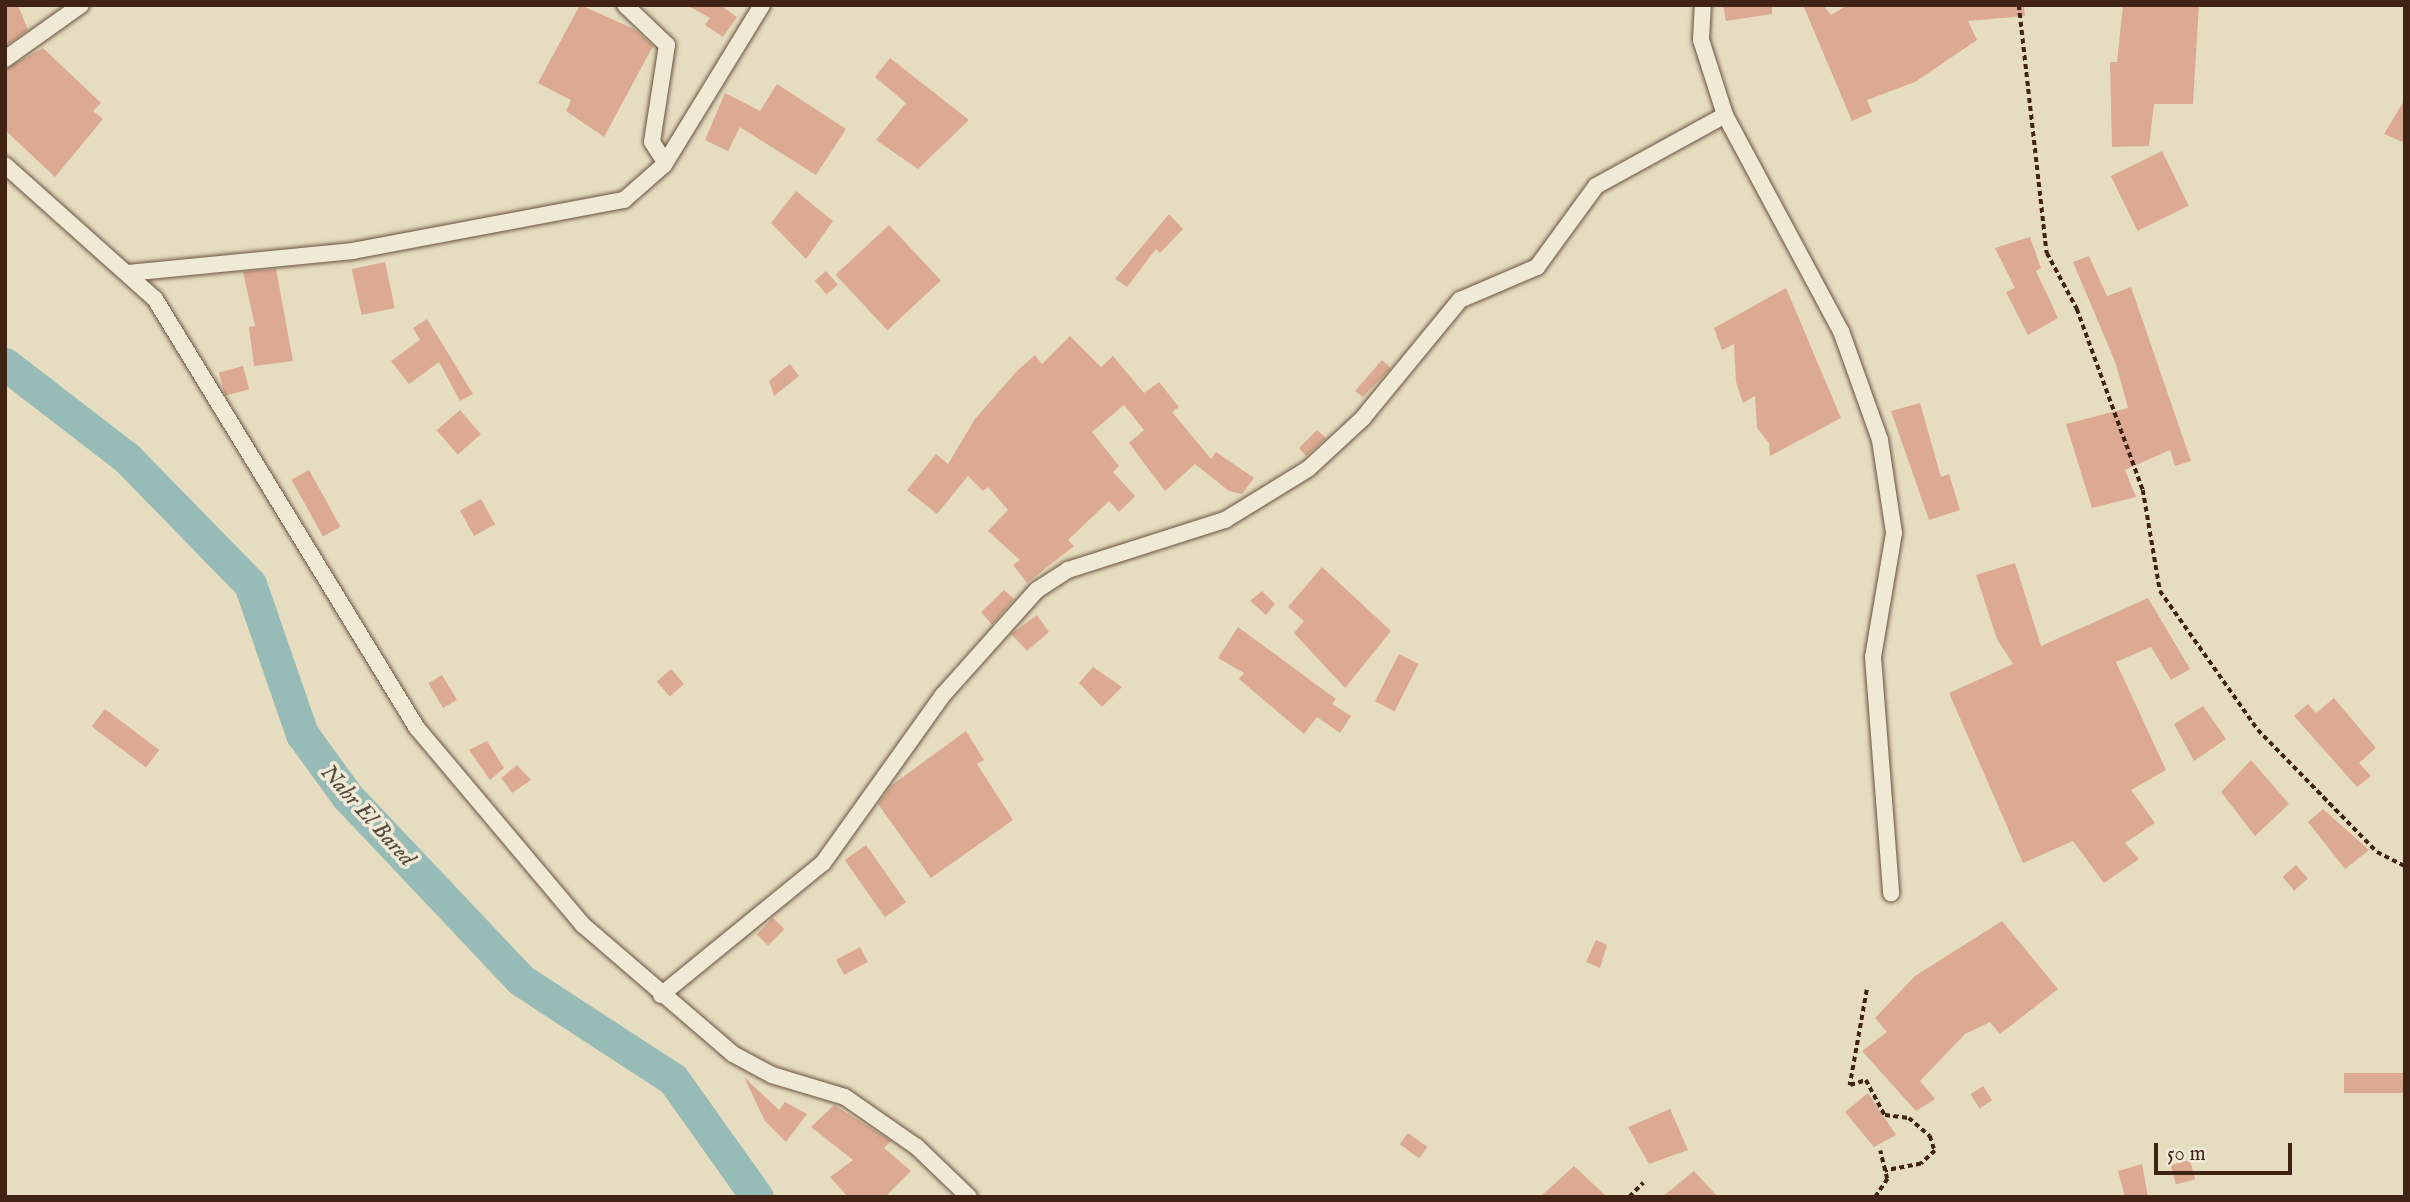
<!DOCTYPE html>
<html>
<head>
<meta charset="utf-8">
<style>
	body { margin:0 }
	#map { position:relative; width:2410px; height:1202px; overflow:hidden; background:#e6ddc0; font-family:"IM FELL English",serif }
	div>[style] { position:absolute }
	.river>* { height:33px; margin:-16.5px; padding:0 16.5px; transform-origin:16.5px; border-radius:16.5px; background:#97bbb6 }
	.building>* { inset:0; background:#dcaa92; transform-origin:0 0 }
	.path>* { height:3.5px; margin-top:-1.75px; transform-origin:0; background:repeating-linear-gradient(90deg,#412313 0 5px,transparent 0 8.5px) }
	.roads { filter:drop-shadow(0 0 2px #6a523e) drop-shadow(0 0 2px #6a523e) }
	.minor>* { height:16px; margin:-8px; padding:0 8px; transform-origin:8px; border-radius:8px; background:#efe9d6 }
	span { translate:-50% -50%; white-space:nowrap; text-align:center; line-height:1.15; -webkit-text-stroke:7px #efe9d6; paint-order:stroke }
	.water-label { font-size:23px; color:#56493c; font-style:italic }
	.frame { position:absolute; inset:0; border:7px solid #412313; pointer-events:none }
	.scale { position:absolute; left:2154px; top:1143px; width:138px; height:32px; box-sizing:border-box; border:4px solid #412313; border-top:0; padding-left:9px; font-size:21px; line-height:24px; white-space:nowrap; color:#412313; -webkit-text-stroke:5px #efe9d6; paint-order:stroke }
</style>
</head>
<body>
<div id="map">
	<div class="river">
		<div style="left:5px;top:364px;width:154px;rotate:37.6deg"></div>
		<div style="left:127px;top:458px;width:176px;rotate:45.7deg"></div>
		<div style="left:250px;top:584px;width:159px;rotate:70.9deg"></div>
		<div style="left:302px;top:734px;width:77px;rotate:54deg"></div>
		<div style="left:347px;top:796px;width:253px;rotate:46.6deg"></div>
		<div style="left:521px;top:980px;width:181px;rotate:33.1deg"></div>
		<div style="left:673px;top:1079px;width:145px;rotate:54.6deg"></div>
	</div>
	<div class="building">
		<div style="clip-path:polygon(5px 5px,18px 5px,28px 30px,5px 46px)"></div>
		<div style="clip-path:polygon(580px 5px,634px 29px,653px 46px,604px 137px,566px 111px,571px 100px,538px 83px)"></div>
		<div style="clip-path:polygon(687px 5px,720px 5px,737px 17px,723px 37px,705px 25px,710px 18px)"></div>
		<div style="clip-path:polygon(1723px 5px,1772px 5px,1772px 14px,1726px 21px)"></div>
		<div style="clip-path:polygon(1803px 5px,1823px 5px,1831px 15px,1848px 5px,2024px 5px,2025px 16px,1968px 21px,1977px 40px,1915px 82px,1867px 100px,1872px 112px,1852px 121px)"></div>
		<div style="clip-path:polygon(2123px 5px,2199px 5px,2193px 104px,2154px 104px,2149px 146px,2112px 147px,2110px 62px,2117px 62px)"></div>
		<div style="clip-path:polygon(43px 48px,101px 103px,93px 111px,103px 119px,55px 177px,5px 130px,5px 69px)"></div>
		<div style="clip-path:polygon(890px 58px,969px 120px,918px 169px,876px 140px,906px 103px,875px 77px)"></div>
		<div style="clip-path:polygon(777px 84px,846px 129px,816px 175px,740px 127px,728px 151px,705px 140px,725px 93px,760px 111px)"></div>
		<div style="clip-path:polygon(2405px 99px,2405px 143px,2384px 134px)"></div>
		<div style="left:2162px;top:151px;width:61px;height:57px;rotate:64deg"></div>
		<div style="clip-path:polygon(796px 191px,833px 221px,806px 259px,771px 223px)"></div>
		<div style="clip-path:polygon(1169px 214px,1183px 229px,1160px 253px,1156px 249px,1127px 287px,1115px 279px)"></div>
		<div style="left:889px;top:225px;width:76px;height:73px;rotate:47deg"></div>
		<div style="clip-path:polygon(2030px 237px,2041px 268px,2036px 271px,2058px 318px,2028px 335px,2006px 292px,2015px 288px,1995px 248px)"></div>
		<div style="clip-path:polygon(2089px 256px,2107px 296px,2131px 287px,2191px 461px,2175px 466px,2170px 450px,2125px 470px,2136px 497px,2092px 508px,2066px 424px,2128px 408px,2116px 364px,2073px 262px)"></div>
		<div style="left:385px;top:262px;width:47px;height:34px;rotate:78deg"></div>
		<div style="clip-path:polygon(276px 269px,293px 361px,254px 366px,249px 327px,255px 326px,243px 272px)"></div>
		<div style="left:826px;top:271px;width:18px;height:15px;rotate:49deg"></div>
		<div style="clip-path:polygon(1786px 288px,1841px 418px,1770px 456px,1769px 443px,1757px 428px,1755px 396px,1743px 403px,1736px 382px,1734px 344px,1722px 350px,1714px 328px)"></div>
		<div style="clip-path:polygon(427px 319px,473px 394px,460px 401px,439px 362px,409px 384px,391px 361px,420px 340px,413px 328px)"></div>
		<div style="clip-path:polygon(1070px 336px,1101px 367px,1113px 356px,1144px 393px,1159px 382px,1179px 407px,1172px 412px,1211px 459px,1216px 452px,1254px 478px,1242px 494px,1229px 491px,1195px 464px,1165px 491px,1129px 443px,1144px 430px,1124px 405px,1092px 432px,1119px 466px,1113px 472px,1135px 496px,1119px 512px,1109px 501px,1068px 540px,1074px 546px,1027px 583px,1013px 565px,1020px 560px,988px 531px,1008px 510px,988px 487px,983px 491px,968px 476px,937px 514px,907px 490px,936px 454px,948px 464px,975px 419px,1017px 371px,1035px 355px,1042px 364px)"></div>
		<div style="clip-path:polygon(1382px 360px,1391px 368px,1363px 397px,1355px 391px)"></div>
		<div style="clip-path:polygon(790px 364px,799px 376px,774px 396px,769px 381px)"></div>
		<div style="left:243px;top:366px;width:24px;height:25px;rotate:75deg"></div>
		<div style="clip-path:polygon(1920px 403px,1941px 477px,1949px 474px,1960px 510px,1929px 520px,1891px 411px)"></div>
		<div style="left:460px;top:410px;width:32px;height:31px;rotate:49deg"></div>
		<div style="clip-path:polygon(1317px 430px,1326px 438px,1306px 456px,1299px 448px)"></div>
		<div style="left:309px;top:470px;width:65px;height:20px;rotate:61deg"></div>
		<div style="left:481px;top:499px;width:29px;height:24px;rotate:61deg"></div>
		<div style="clip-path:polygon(2015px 563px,2041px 646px,2148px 598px,2190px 669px,2171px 680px,2151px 647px,2116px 662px,2166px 770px,2131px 790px,2155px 823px,2125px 843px,2139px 859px,2104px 883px,2073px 841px,2023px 863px,1949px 693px,2013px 664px,1997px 639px,1976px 575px)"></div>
		<div style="clip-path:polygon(1322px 567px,1391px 631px,1345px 688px,1294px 633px,1304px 621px,1288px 607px)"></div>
		<div style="clip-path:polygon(1004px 590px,1014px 599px,992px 625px,981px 612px)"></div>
		<div style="clip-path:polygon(1262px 591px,1275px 604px,1266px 615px,1250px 601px)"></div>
		<div style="clip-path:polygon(1037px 615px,1049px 632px,1027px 651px,1011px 634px)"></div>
		<div style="clip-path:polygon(1238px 627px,1336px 699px,1332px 704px,1351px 716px,1340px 733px,1317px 717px,1304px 734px,1239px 679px,1244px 673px,1218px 658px)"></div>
		<div style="left:1399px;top:654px;width:22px;height:53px;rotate:27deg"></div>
		<div style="clip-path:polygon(1093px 667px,1122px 687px,1102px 707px,1079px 683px)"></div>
		<div style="left:671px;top:669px;width:20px;height:19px;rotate:49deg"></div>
		<div style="left:442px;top:675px;width:29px;height:16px;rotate:59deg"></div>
		<div style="clip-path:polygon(2334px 698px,2376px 748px,2359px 763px,2371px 776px,2357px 787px,2294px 716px,2308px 704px,2316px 713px)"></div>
		<div style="clip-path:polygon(2203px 706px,2226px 739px,2194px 761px,2174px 724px)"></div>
		<div style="left:105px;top:709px;width:68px;height:22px;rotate:37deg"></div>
		<div style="clip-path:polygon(966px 731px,984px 760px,977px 764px,1013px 820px,931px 878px,878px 804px,892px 785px)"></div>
		<div style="clip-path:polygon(487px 741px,504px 768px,490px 780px,469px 750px)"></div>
		<div style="clip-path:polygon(2251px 760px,2289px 804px,2255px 836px,2221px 792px)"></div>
		<div style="clip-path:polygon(517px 765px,531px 780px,512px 793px,501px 778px)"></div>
		<div style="clip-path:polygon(2323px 809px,2369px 850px,2345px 869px,2308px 822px)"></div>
		<div style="left:866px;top:845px;width:70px;height:26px;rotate:55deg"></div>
		<div style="left:2296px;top:865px;width:18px;height:18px;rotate:49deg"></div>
		<div style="left:773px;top:918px;width:16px;height:23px;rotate:45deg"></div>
		<div style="clip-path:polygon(2002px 921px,2058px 989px,2000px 1034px,1990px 1022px,1965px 1034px,1920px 1081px,1935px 1099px,1916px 1111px,1862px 1051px,1887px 1032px,1875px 1018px,1915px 976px)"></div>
		<div style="clip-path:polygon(1596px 940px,1607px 945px,1600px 968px,1586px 962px)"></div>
		<div style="left:860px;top:947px;width:17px;height:27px;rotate:62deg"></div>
		<div style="left:2405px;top:1073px;width:20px;height:61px;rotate:90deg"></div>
		<div style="clip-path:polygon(744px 1077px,779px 1110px,785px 1102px,807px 1114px,786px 1142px,765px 1121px)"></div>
		<div style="left:1983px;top:1086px;width:17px;height:15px;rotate:57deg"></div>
		<div style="clip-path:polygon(1868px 1093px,1896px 1135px,1874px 1147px,1845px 1112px)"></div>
		<div style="clip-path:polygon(834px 1105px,891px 1141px,884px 1148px,911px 1171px,885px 1197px,848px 1197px,830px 1177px,853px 1160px,811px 1127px)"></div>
		<div style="clip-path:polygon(1670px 1109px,1688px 1150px,1649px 1164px,1628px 1127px)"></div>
		<div style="left:1408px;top:1133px;width:24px;height:14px;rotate:36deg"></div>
		<div style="left:2190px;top:1160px;width:20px;height:20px;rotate:75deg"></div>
		<div style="clip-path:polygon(2142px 1164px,2148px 1197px,2125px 1197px,2118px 1171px)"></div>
		<div style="clip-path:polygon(1574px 1166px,1607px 1197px,1540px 1197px)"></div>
		<div style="clip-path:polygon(1694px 1171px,1718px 1197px,1662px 1197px)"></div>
	</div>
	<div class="path">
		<div style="left:2019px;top:5px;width:250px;rotate:83.6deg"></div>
		<div style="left:2047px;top:253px;width:64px;rotate:61.8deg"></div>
		<div style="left:2077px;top:309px;width:193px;rotate:70deg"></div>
		<div style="left:2143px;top:490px;width:102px;rotate:80.4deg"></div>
		<div style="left:2160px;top:591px;width:170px;rotate:54.8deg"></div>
		<div style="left:2258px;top:730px;width:170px;rotate:45.7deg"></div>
		<div style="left:2377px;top:852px;width:31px;rotate:27deg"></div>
		<div style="left:1867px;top:990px;width:97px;rotate:100.1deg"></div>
		<div style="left:1850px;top:1085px;width:17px;rotate:-17deg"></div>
		<div style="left:1866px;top:1080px;width:40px;rotate:62deg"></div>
		<div style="left:1885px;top:1115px;width:24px;rotate:7deg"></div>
		<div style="left:1909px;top:1118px;width:28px;rotate:41deg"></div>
		<div style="left:1930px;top:1136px;width:16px;rotate:72deg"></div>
		<div style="left:1935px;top:1151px;width:19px;rotate:137deg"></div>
		<div style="left:1921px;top:1164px;width:37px;rotate:169deg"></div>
		<div style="left:1629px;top:1197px;width:20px;rotate:-45deg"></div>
		<div style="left:1875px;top:1197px;width:22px;rotate:-56deg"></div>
		<div style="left:1887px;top:1179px;width:29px;rotate:-104deg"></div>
	</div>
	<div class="roads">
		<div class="minor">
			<div style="left:625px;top:5px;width:58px;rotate:43.6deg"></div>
			<div style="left:667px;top:45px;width:98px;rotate:98.8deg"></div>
			<div style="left:652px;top:142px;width:24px;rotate:57deg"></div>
			<div style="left:5px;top:59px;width:93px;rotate:-35.4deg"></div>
			<div style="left:1725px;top:115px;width:245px;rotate:61.8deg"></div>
			<div style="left:1841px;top:331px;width:116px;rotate:70.3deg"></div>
			<div style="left:1880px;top:440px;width:94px;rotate:81.4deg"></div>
			<div style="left:1894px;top:533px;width:126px;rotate:99.6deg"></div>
			<div style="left:1873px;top:657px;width:237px;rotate:85.6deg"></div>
			<div style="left:5px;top:165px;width:201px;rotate:41.8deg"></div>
			<div style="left:155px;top:299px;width:503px;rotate:58.59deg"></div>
			<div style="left:417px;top:728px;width:258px;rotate:49.9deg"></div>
			<div style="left:583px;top:925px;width:198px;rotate:40.7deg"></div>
			<div style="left:733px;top:1054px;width:44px;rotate:28.3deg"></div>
			<div style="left:772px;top:1075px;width:76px;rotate:16.8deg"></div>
			<div style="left:845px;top:1097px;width:88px;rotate:34.8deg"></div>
			<div style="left:917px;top:1147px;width:72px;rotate:43.9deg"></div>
			<div style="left:128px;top:273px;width:226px;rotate:-5.6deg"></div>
			<div style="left:353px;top:251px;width:276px;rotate:-10.7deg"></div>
			<div style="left:624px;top:200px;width:53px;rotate:-41.2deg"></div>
			<div style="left:664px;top:165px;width:188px;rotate:-58.5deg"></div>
			<div style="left:661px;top:995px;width:209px;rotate:-39.2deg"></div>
			<div style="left:823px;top:863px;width:206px;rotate:-54.5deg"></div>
			<div style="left:943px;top:695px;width:141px;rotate:-48.2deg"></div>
			<div style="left:1037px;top:590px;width:37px;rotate:-33deg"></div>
			<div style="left:1068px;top:570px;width:165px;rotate:-17.7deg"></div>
			<div style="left:1225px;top:520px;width:97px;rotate:-31.6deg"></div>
			<div style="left:1308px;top:469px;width:75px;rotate:-42.8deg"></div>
			<div style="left:1363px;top:418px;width:153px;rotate:-50.6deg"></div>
			<div style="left:1460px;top:300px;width:84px;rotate:-23.2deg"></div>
			<div style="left:1537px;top:267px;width:100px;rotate:-53.9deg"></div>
			<div style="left:1596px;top:186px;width:147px;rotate:-28.8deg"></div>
			<div style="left:1725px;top:115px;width:79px;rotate:-107.7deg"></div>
			<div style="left:1701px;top:40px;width:35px;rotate:-87deg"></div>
		</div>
	</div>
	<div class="water-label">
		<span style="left:367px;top:816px;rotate:48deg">Nahr El Bared</span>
	</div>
	<div class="frame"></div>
	<div class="scale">50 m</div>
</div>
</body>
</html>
